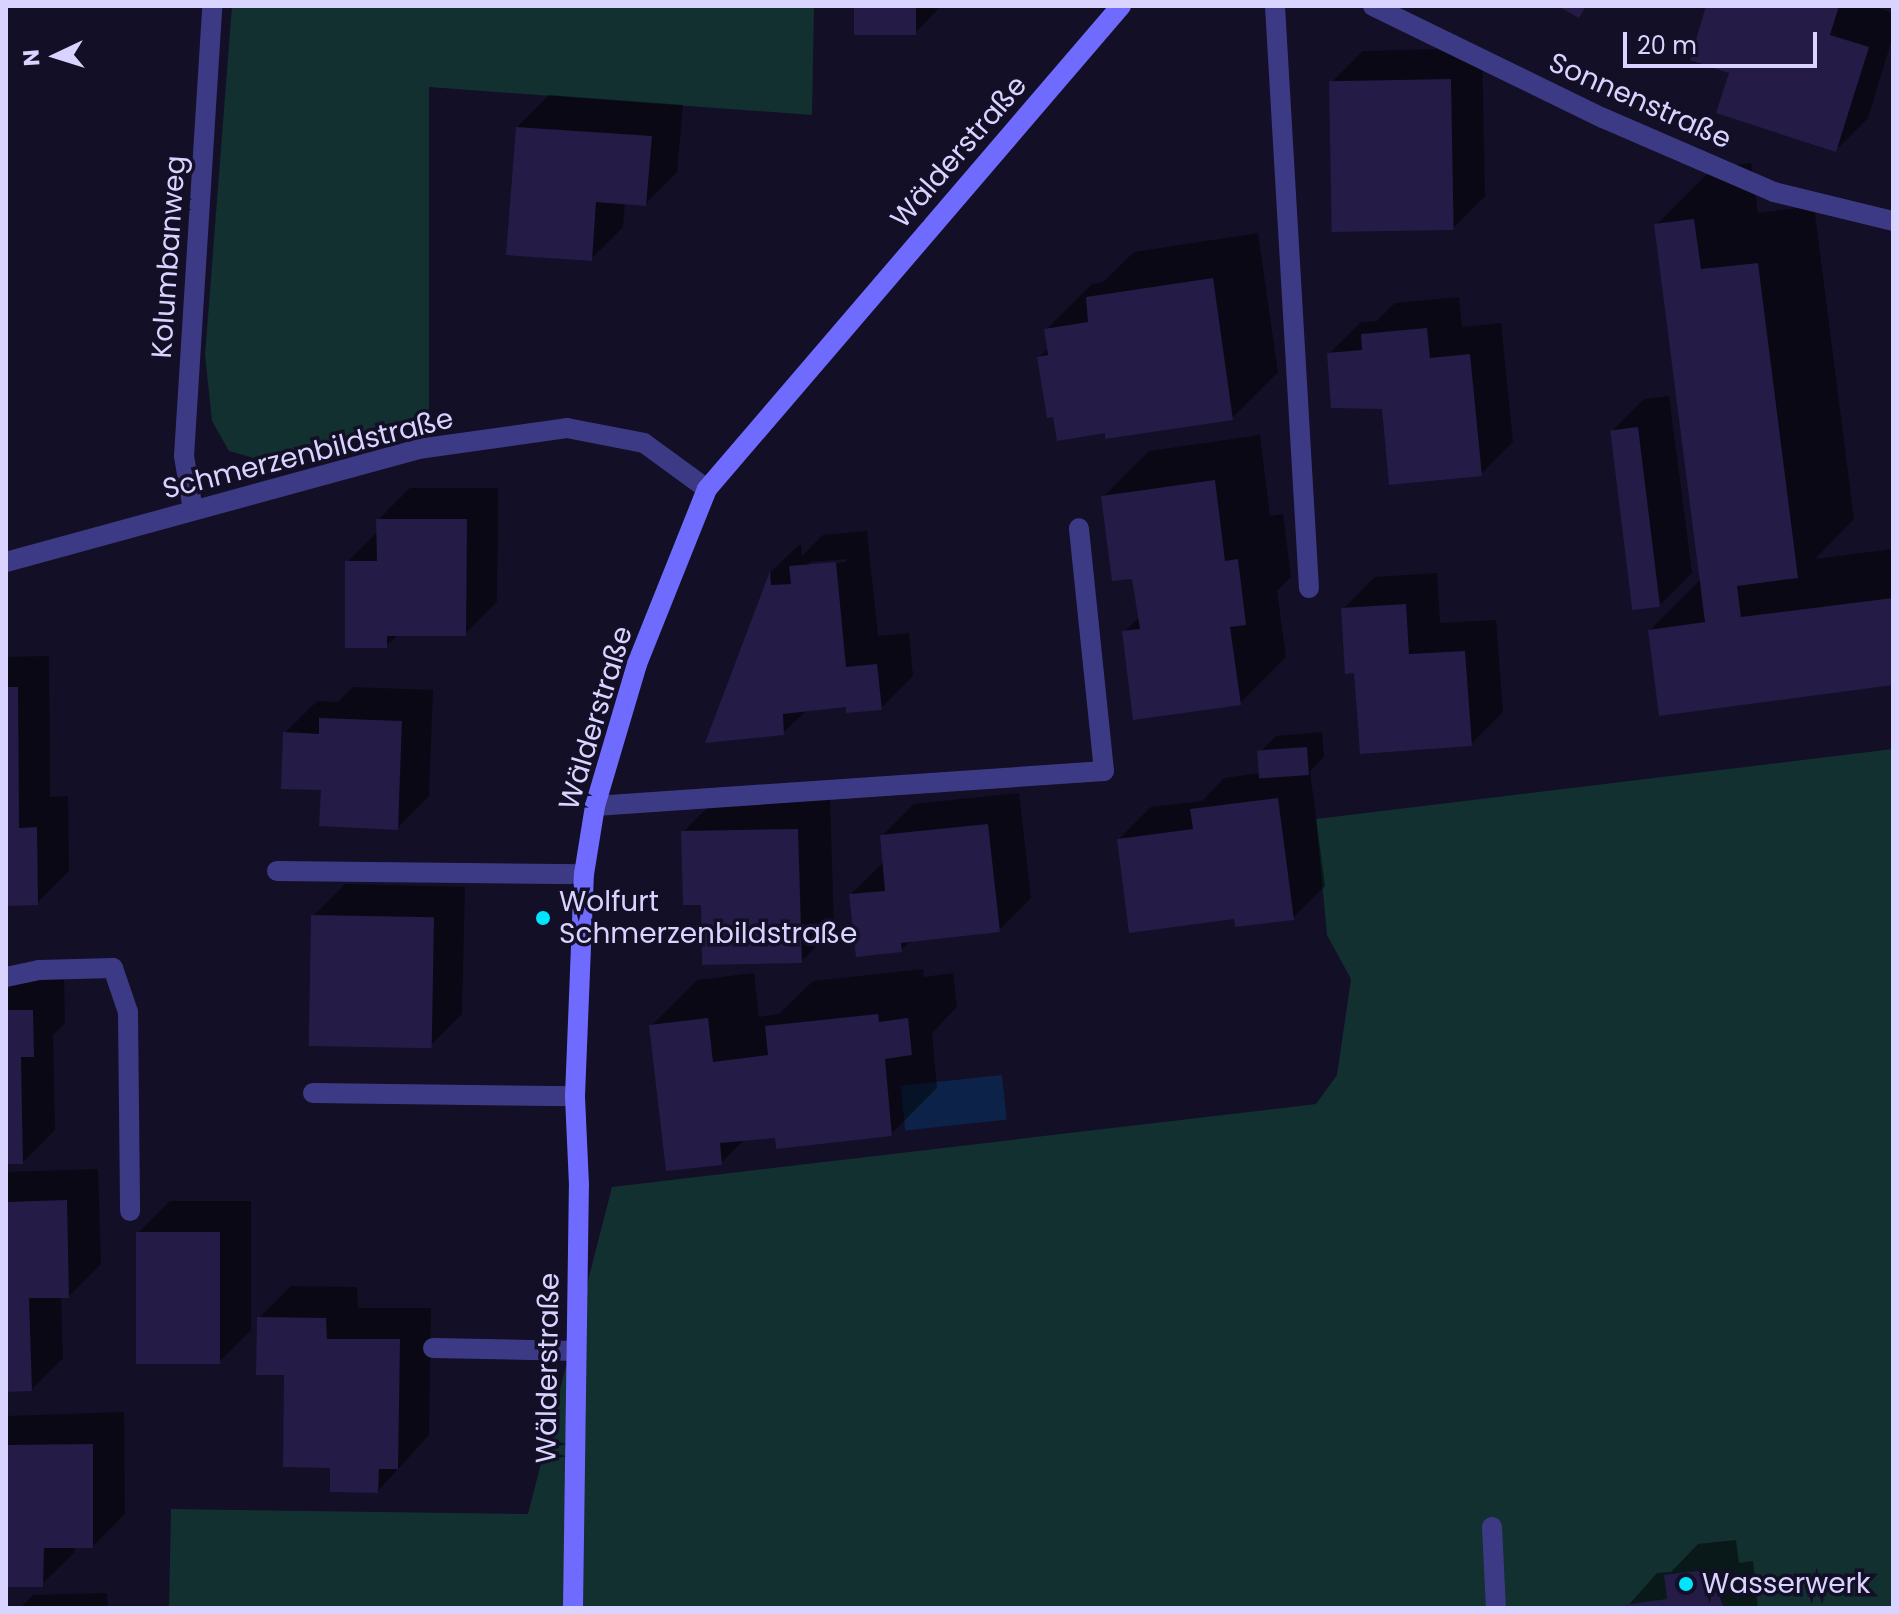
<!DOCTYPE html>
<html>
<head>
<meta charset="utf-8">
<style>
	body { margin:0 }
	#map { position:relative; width:1899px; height:1614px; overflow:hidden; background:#130f26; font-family:Poppins,sans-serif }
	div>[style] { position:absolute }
	.green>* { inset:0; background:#12302f }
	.water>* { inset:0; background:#0c2248; transform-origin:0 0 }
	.shadow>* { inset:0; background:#0007 }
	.building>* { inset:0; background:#241b47; transform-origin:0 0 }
	.service>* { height:20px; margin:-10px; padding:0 10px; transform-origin:10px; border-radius:10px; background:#3d3a85 }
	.minor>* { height:20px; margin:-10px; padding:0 10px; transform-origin:10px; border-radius:10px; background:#3d3a85 }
	.secondary>* { height:20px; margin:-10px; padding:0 10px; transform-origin:10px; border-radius:10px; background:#6f6bff }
	.dots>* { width:22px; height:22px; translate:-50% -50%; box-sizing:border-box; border:4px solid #130f26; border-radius:50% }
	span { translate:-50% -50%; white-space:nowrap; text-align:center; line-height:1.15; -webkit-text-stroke:7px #130f26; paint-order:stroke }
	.street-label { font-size:28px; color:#d9d4ff }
	.poi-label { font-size:28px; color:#d9d4ff }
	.left { translate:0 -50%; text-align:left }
	.frame { position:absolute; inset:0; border:8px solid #d9d4ff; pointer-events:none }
	.north { position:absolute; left:16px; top:16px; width:80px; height:80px; -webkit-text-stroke:6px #130f26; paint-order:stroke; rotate:266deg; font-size:22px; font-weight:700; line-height:32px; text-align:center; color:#d9d4ff }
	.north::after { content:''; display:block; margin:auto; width:28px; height:36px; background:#d9d4ff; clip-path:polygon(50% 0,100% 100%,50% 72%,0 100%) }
	.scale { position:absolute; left:1623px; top:32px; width:194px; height:36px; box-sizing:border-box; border:4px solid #d9d4ff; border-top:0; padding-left:10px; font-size:24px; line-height:28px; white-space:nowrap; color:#d9d4ff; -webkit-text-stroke:6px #130f26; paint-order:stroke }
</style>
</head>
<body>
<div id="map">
	<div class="green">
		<div style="clip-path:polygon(232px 6px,814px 6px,812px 115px,429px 87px,429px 418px,265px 461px,229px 451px,212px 421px,205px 355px)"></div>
		<div style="clip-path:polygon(1893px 749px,1893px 1608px,169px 1608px,171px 1509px,528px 1514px,612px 1187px,1316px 1104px,1337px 1075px,1351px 979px,1327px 935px,1316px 819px)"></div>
	</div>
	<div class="water">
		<div style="left:1002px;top:1075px;width:45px;height:102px;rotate:84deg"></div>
	</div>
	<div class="shadow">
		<div style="clip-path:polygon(856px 6px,941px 6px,916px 32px)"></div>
		<div style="clip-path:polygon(1709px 6px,1871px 6px,1893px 13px,1893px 36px,1868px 118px,1836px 150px,1732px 72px)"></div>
		<div style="clip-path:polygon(1482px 48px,1485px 196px,1453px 228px,1331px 83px,1363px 51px)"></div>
		<div style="clip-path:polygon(549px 95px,683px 105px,677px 172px,645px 204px,625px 202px,623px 227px,591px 259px,517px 127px)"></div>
		<div style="clip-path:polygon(1751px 163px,1758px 213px,1814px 206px,1854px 519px,1815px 559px,1893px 549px,1893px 683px,1650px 630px,1702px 578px,1656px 225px,1713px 168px)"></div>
		<div style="clip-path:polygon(1258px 233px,1278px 372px,1232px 418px,1107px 431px,1039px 357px,1049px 348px,1046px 330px,1092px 284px,1103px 282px,1134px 252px)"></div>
		<div style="clip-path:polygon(1459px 297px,1462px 327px,1501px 323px,1513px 442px,1481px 474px,1384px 407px,1329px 354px,1361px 322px,1377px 321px,1395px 303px)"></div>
		<div style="clip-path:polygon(1669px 396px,1692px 573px,1660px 605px,1612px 431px,1644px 399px)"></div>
		<div style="clip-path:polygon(1260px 435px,1270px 516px,1283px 514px,1291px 577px,1277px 591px,1286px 657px,1240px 703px,1124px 632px,1140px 616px,1134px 577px,1103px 497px,1149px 451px)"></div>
		<div style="clip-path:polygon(410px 488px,498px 488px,497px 602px,465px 634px,399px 634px,386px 646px,347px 562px,378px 531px,378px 520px)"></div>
		<div style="clip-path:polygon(evenodd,867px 531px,878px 636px,909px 633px,913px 676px,881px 708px,848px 705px,808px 709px,783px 733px,708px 741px,771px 572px,801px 543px,802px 556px,823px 535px,867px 531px,846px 559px,846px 562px,805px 567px,810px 562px,846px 559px)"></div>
		<div style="clip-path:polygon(1437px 573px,1440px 623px,1496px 620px,1503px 712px,1471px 744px,1356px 671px,1343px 609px,1375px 577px)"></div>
		<div style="clip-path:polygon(49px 656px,50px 797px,68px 796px,69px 871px,37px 903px,6px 904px,6px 657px)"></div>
		<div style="clip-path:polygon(353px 687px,433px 690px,429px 796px,397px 828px,285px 733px,317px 701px,338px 702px)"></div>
		<div style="clip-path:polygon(1322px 732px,1324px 757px,1310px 771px,1325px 886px,1293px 918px,1235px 917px,1119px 839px,1151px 807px,1202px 801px,1224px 778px,1261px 773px,1260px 752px,1276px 736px)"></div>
		<div style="clip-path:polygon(1019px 793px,1031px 898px,999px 930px,912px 940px,901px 950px,851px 894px,884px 862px,882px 836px,914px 804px)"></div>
		<div style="clip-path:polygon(830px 798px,834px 929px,802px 961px,703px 903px,683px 832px,715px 800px)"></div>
		<div style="clip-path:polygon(345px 884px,465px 887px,462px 1014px,430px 1046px,313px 916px)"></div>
		<div style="clip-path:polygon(923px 969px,924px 977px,953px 973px,957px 1007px,932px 1033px,937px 1088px,891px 1134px,745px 1139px,721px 1163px,652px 1025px,697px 980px,754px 973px,759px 1017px,779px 1014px,813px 981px)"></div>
		<div style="clip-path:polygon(64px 979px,65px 1023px,53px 1035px,55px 1130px,23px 1162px,6px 1162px,6px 980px)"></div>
		<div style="clip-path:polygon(98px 1169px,101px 1264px,69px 1296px,61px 1296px,63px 1358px,31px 1390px,6px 1390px,6px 1172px)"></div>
		<div style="clip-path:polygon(170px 1201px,251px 1201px,251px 1330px,219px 1362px,138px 1233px)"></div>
		<div style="clip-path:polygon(291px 1286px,357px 1287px,358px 1308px,431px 1308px,429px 1435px,378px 1491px,332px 1466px,259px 1318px)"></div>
		<div style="clip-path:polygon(124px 1412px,125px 1514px,93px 1546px,75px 1546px,74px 1553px,42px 1584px,6px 1585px,6px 1416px)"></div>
		<div style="clip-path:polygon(1736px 1540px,1739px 1563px,1753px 1561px,1758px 1608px,1626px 1608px,1657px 1573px,1671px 1572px,1698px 1544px)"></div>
		<div style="clip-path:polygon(107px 1593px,108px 1608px,20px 1608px,33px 1595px)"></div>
	</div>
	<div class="building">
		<div style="left:854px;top:6px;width:62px;height:29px"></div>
		<div style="clip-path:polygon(1558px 6px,1586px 6px,1579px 18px)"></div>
		<div style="clip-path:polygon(1706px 6px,1839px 6px,1830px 35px,1869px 47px,1836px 152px,1716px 113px,1729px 73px,1690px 60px)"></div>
		<div style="left:1451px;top:79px;width:151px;height:122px;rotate:89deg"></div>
		<div style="clip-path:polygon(516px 127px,652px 136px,646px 206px,596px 202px,592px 261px,506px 255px)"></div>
		<div style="clip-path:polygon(1694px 219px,1701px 269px,1758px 263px,1798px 578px,1737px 586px,1741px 617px,1893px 598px,1893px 685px,1659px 716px,1648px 630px,1705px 622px,1654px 224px)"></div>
		<div style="clip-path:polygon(1213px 278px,1233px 420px,1105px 439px,1105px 433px,1057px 441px,1053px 417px,1047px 418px,1037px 357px,1048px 355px,1044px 329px,1088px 322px,1086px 297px)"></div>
		<div style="clip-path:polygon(1427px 328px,1430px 358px,1470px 354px,1482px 476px,1389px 485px,1382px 409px,1331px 408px,1327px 353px,1362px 350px,1361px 334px)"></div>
		<div style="left:1638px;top:427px;width:181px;height:28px;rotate:83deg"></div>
		<div style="clip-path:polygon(1215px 480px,1225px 561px,1238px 559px,1246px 625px,1230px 627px,1241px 705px,1133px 720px,1122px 631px,1140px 629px,1132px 579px,1112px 581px,1101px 496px)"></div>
		<div style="clip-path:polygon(376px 519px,467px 519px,466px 636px,387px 636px,387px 648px,345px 648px,345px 561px,377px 561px)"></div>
		<div style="clip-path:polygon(836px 562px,846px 667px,877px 664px,882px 710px,846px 713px,846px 707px,783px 714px,784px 735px,705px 743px,770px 571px,771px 585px,791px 584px,789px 566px)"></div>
		<div style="clip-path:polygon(1406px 604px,1409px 654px,1465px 651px,1472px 746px,1360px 754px,1354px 673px,1345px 674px,1341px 608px)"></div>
		<div style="clip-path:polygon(6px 687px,18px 687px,19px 828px,37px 827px,38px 905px,6px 906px)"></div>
		<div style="clip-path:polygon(319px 718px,402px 721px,398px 830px,319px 826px,321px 790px,281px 789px,283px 732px,319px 734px)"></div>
		<div style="left:1307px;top:747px;width:28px;height:50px;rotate:86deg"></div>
		<div style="clip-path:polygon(1278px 798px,1294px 920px,1235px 927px,1234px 919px,1129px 933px,1117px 839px,1193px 829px,1190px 809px)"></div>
		<div style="clip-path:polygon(988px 824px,1000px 932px,901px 943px,902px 952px,856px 957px,849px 894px,885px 891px,880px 835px)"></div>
		<div style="clip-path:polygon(798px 829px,802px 963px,702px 965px,701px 905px,683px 905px,681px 831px)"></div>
		<div style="left:311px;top:915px;width:123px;height:131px;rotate:1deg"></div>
		<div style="clip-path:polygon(6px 1010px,33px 1010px,34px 1057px,21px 1057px,23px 1164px,6px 1164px)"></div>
		<div style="clip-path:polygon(878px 1014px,879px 1022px,908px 1018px,912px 1055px,885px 1059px,892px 1136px,776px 1149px,775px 1138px,720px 1143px,722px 1165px,666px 1171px,649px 1025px,708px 1018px,713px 1062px,768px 1055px,765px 1026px)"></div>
		<div style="clip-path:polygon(67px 1200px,69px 1298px,29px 1298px,32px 1391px,6px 1392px,6px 1202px)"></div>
		<div style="left:136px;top:1232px;width:84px;height:132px"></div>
		<div style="clip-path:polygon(257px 1317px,326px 1318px,327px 1339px,400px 1339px,398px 1469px,379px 1469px,378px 1493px,330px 1492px,330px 1468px,283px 1467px,284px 1375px,256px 1375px)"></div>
		<div style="clip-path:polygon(93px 1444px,93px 1548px,44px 1548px,43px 1587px,6px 1587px,6px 1445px)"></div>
		<div style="clip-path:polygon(1705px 1570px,1708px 1594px,1721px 1592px,1723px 1608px,1624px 1608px,1623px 1605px,1667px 1599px,1664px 1575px)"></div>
	</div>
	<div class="service">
		<div style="left:595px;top:806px;width:510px;rotate:-3.93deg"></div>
		<div style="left:1104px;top:771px;width:244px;rotate:-95.9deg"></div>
		<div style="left:277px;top:871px;width:307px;rotate:0.6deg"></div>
		<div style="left:6px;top:977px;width:34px;rotate:-12deg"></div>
		<div style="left:39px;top:970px;width:74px;rotate:-1.5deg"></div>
		<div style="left:113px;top:968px;width:46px;rotate:71.2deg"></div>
		<div style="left:128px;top:1012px;width:199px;rotate:89.4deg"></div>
		<div style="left:313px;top:1093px;width:262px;rotate:0.7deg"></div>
		<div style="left:433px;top:1348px;width:143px;rotate:1.2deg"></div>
		<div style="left:1492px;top:1527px;width:81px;rotate:87.2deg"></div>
	</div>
	<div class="minor">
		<div style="left:1275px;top:6px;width:583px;rotate:86.66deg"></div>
		<div style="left:1373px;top:6px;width:256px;rotate:26deg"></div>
		<div style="left:1603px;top:118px;width:186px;rotate:23.4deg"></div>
		<div style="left:1774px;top:192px;width:122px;rotate:13.7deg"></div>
		<div style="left:193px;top:510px;width:55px;rotate:-99.5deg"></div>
		<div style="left:184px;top:456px;width:451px;rotate:-86.4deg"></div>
		<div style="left:6px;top:562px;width:427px;rotate:-15.3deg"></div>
		<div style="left:418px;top:449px;width:150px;rotate:-8deg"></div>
		<div style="left:567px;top:428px;width:78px;rotate:11deg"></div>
		<div style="left:644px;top:443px;width:78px;rotate:36.1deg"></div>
	</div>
	<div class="secondary">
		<div style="left:573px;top:1608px;width:423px;rotate:-89.2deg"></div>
		<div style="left:579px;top:1185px;width:89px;rotate:-92.6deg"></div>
		<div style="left:575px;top:1096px;width:222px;rotate:-87.7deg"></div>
		<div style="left:584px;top:874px;width:69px;rotate:-80.8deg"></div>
		<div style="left:595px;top:806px;width:148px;rotate:-73.5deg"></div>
		<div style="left:637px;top:664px;width:188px;rotate:-68.2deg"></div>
		<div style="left:707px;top:489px;width:636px;rotate:-49.4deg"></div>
	</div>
	<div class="dots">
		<div style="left:543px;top:918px;background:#00e5ff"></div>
		<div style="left:1686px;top:1584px;background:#00e5ff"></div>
	</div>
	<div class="street-label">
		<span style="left:1640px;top:101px;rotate:24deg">Sonnenstraße</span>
		<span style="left:959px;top:152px;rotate:-49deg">Wälderstraße</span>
		<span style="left:169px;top:257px;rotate:-86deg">Kolumbanweg</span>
		<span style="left:308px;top:454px;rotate:-14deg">Schmerzenbildstraße</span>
		<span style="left:596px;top:718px;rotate:-73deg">Wälderstraße</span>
		<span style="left:548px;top:1368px;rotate:-89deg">Wälderstraße</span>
	</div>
	<div class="poi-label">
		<span class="left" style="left:559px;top:918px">Wolfurt<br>Schmerzenbildstraße</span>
		<span class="left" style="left:1702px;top:1584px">Wasserwerk</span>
	</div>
	<div class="frame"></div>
	<div class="north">N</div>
	<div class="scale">20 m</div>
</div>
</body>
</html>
